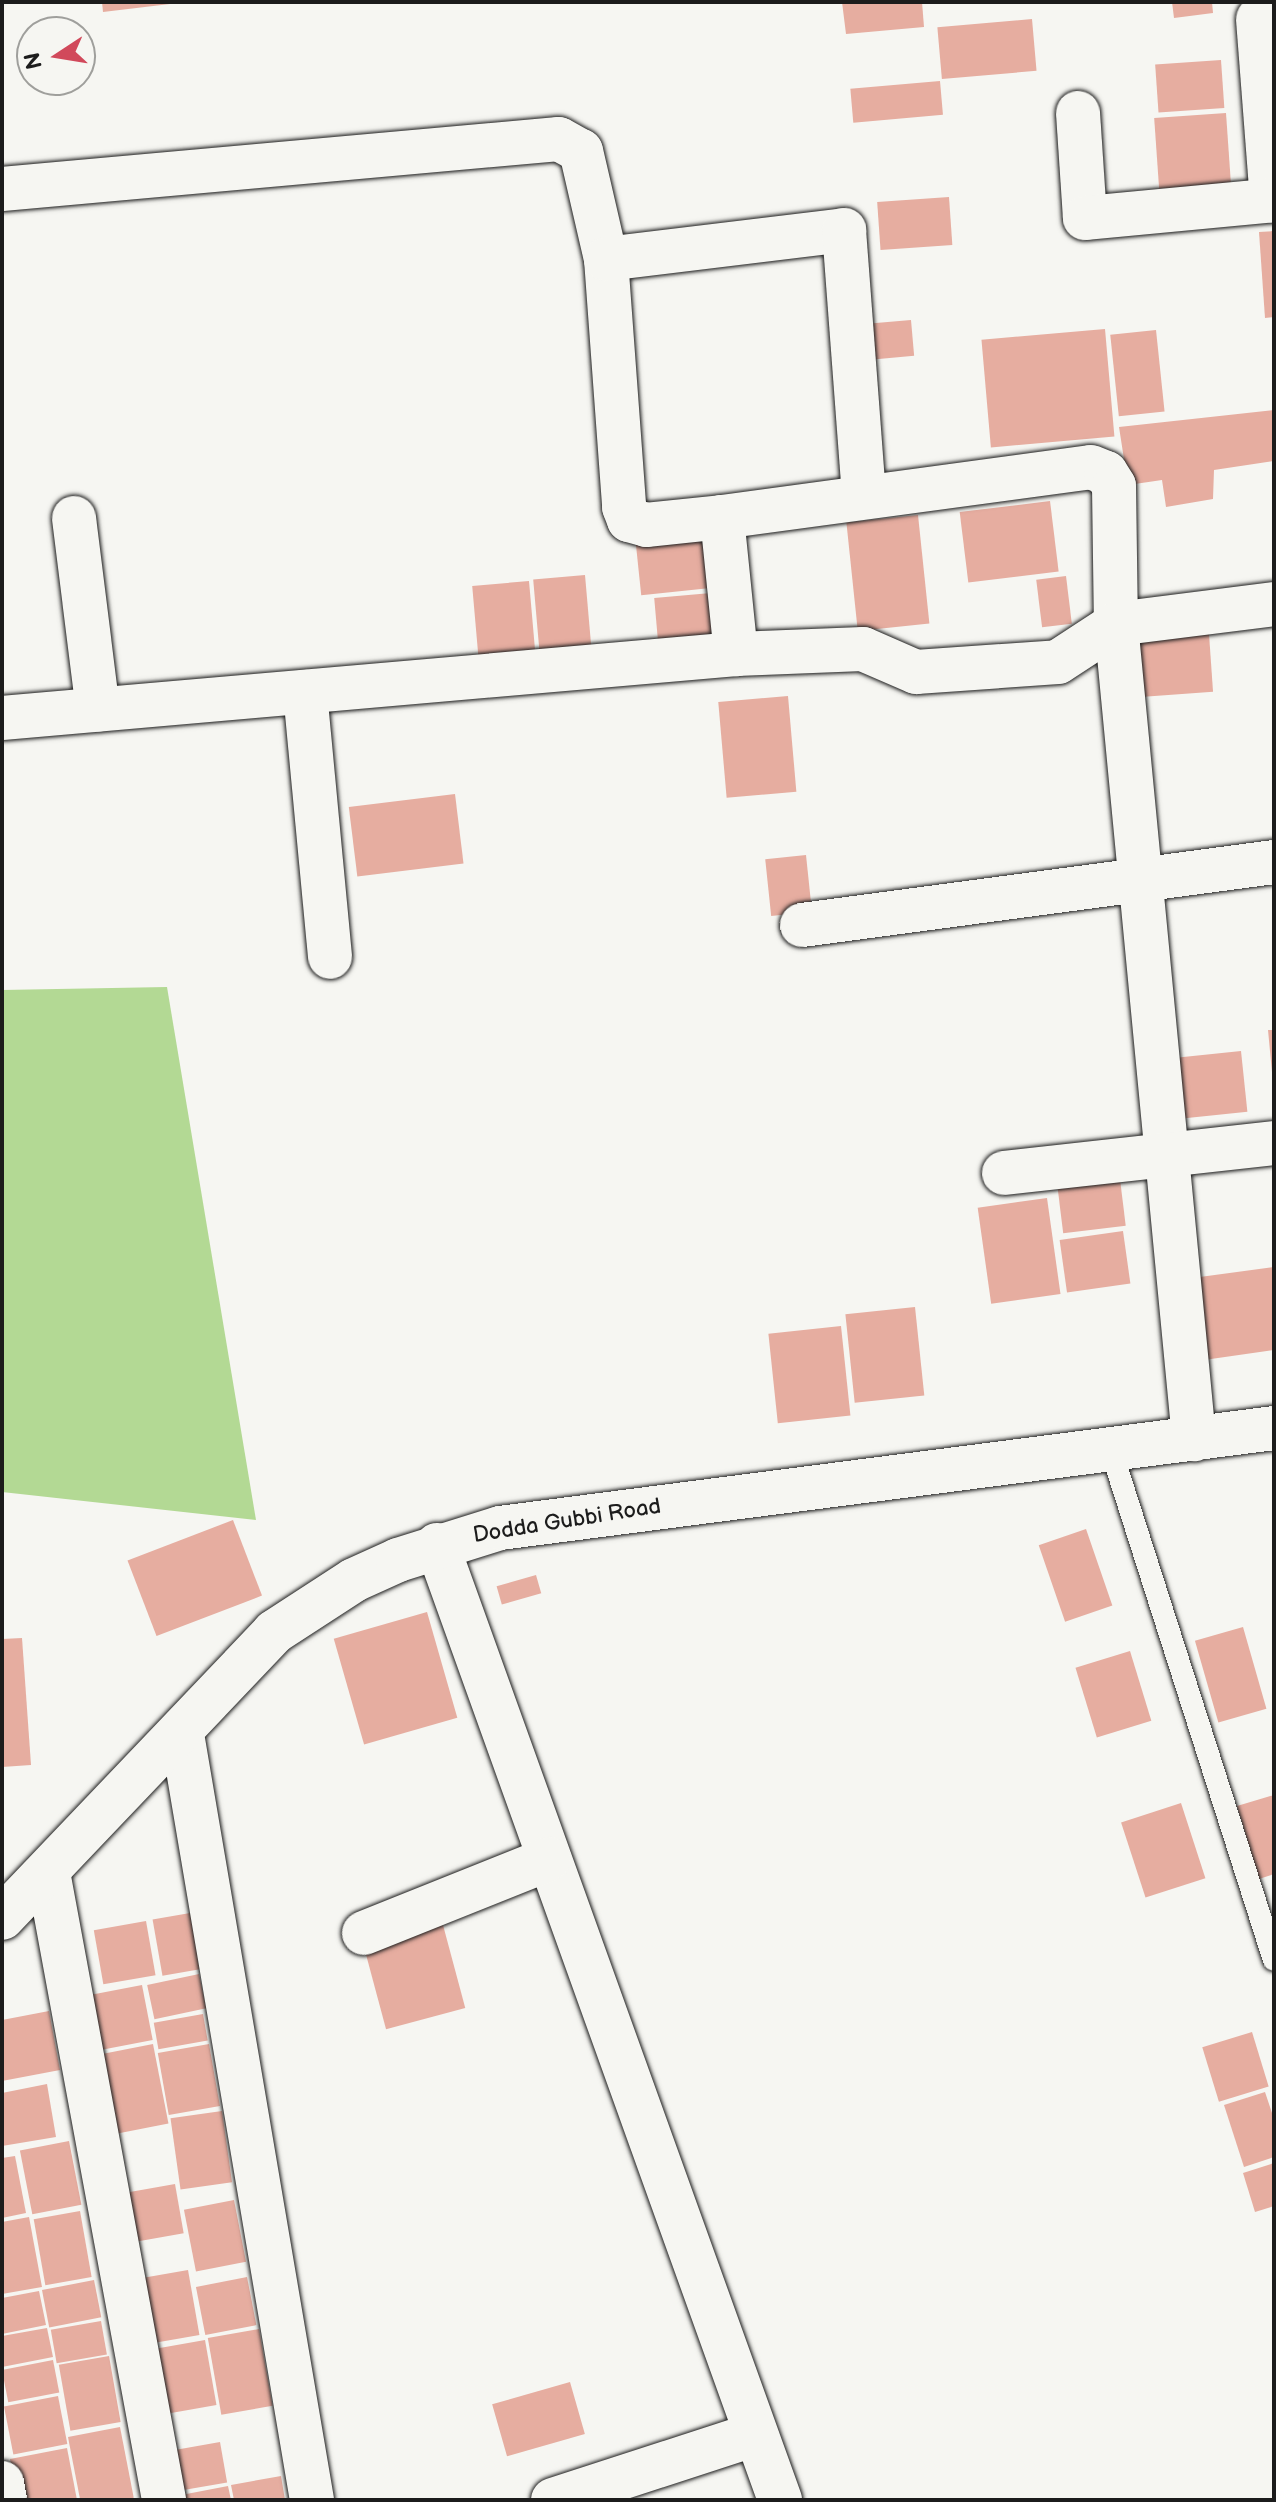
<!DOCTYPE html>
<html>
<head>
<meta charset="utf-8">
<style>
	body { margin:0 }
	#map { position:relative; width:1276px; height:2502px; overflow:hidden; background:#f6f6f2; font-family:"Balsamiq Sans",sans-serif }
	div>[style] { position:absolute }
	.green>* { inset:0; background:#b3d994 }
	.building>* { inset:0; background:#e6ada0; transform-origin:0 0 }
	.roads { filter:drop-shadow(0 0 2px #1c1c1c) drop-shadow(0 0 2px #1c1c1c) }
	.lane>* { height:22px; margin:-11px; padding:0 11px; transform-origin:11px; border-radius:11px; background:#f6f6f2 }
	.street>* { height:44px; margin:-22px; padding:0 22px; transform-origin:22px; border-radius:22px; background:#f6f6f2 }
	.secondary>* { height:44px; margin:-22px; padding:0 22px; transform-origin:22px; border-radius:22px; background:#f6f6f2 }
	span { translate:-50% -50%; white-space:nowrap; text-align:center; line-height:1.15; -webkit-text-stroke:7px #f6f6f2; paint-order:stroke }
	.street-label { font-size:22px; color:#1c1c1c }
	.frame { position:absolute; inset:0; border:4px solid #1c1c1c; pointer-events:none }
	.north { position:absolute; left:16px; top:16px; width:80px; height:80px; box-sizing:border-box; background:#f6f6f2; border:2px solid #9f9f9c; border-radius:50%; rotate:258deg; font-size:22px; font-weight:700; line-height:32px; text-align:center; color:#1c1c1c }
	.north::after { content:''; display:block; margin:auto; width:28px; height:36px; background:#d1495b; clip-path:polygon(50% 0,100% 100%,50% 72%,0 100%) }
</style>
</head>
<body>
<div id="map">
	<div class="green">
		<div style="clip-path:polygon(167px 987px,256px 1520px,2px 1492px,2px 990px)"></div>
	</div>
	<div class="building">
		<div style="clip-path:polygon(102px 2px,170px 2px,170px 4px,103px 12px)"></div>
		<div style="clip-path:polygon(842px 2px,922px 2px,924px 27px,846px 34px)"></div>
		<div style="clip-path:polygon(1172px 2px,1212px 2px,1213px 13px,1174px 18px)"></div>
		<div style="left:1032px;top:19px;width:52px;height:95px;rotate:85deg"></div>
		<div style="left:1221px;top:60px;width:48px;height:66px;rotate:86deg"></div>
		<div style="left:940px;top:81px;width:34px;height:90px;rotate:85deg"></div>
		<div style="left:1226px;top:113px;width:71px;height:72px;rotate:86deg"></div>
		<div style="left:949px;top:197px;width:48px;height:72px;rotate:86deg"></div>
		<div style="clip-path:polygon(1274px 231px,1274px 317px,1265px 318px,1259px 232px)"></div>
		<div style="left:911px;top:320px;width:36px;height:41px;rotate:85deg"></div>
		<div style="left:1105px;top:329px;width:108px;height:124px;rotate:85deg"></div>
		<div style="left:1156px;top:330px;width:82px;height:46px;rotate:84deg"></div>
		<div style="clip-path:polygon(1274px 410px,1274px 461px,1214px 470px,1213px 499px,1166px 507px,1162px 480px,1128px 485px,1119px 427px)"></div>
		<div style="left:1050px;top:501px;width:71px;height:91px;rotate:83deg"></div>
		<div style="left:918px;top:515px;width:109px;height:72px;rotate:84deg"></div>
		<div style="left:707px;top:532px;width:56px;height:72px;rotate:84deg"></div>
		<div style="left:585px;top:575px;width:79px;height:52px;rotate:85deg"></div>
		<div style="left:1066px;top:576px;width:48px;height:30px;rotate:83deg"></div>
		<div style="left:529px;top:581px;width:73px;height:57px;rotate:85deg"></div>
		<div style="left:711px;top:593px;width:53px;height:57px;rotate:85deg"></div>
		<div style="left:1209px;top:634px;width:58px;height:76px;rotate:86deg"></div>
		<div style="left:788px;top:696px;width:96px;height:70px;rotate:85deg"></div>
		<div style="left:455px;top:794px;width:70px;height:107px;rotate:83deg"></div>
		<div style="left:806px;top:855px;width:57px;height:41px;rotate:84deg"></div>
		<div style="clip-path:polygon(1268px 1030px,1274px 1030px,1274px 1072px,1272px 1072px)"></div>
		<div style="left:1241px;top:1051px;width:61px;height:75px;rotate:84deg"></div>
		<div style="left:1120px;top:1179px;width:47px;height:63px;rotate:83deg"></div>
		<div style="left:1047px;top:1198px;width:97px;height:70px;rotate:82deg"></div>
		<div style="left:1123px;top:1231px;width:53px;height:64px;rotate:82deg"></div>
		<div style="clip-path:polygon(1274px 1267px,1274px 1350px,1197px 1361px,1185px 1279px)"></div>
		<div style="left:915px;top:1307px;width:89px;height:70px;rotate:84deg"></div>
		<div style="left:841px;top:1326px;width:90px;height:73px;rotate:84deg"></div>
		<div style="left:233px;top:1520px;width:81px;height:113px;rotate:69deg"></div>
		<div style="left:1086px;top:1529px;width:81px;height:50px;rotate:71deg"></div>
		<div style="left:536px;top:1575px;width:19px;height:41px;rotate:74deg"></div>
		<div style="left:427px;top:1612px;width:110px;height:97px;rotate:74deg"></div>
		<div style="left:1243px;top:1627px;width:85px;height:50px;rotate:74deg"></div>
		<div style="clip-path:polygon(22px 1638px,31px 1765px,2px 1767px,2px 1639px)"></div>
		<div style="left:1130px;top:1651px;width:73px;height:57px;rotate:73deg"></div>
		<div style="clip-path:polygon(1274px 1795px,1274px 1874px,1259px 1879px,1237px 1806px)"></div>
		<div style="left:1181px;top:1803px;width:79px;height:63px;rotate:72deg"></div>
		<div style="left:190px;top:1913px;width:57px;height:38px;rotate:80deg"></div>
		<div style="left:146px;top:1921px;width:55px;height:53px;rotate:80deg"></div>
		<div style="left:443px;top:1925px;width:86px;height:82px;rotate:75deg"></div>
		<div style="left:199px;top:1974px;width:35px;height:53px;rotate:78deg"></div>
		<div style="left:142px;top:1985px;width:56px;height:53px;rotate:79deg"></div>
		<div style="clip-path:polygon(49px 2011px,60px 2070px,2px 2081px,2px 2020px)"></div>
		<div style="left:203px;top:2014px;width:27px;height:50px;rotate:80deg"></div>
		<div style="left:1252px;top:2032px;width:57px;height:52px;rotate:73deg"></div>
		<div style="left:153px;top:2044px;width:81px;height:57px;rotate:79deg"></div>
		<div style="left:209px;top:2044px;width:63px;height:52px;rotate:80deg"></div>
		<div style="clip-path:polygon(47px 2084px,56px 2137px,2px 2146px,2px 2093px)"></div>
		<div style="clip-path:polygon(1265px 2092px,1274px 2119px,1274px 2157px,1244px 2167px,1224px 2105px)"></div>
		<div style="left:222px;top:2111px;width:72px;height:52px;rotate:82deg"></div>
		<div style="left:69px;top:2141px;width:65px;height:50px;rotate:79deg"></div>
		<div style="clip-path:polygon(15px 2156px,26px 2213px,2px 2218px,2px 2158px)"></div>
		<div style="clip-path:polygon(1274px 2163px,1274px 2206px,1255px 2212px,1243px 2173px)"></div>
		<div style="left:175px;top:2184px;width:50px;height:53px;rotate:80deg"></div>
		<div style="left:234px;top:2200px;width:63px;height:51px;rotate:79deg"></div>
		<div style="left:80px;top:2211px;width:67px;height:47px;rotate:80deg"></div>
		<div style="clip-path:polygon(29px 2217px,42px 2287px,2px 2294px,2px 2222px)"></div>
		<div style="left:188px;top:2270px;width:66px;height:48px;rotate:80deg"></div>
		<div style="left:247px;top:2277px;width:49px;height:52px;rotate:79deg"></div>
		<div style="left:94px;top:2280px;width:38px;height:53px;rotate:79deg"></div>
		<div style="clip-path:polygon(39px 2291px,46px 2325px,2px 2334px,2px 2298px)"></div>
		<div style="left:101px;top:2321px;width:34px;height:51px;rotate:80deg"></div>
		<div style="clip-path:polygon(47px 2328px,53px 2357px,2px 2367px,2px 2336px)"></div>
		<div style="left:259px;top:2329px;width:78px;height:52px;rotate:80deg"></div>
		<div style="left:205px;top:2340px;width:66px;height:56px;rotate:80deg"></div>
		<div style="left:109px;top:2356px;width:67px;height:51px;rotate:80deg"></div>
		<div style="left:53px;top:2360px;width:33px;height:52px;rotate:79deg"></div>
		<div style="left:570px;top:2382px;width:54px;height:81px;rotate:74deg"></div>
		<div style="left:58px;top:2396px;width:49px;height:55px;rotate:79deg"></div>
		<div style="left:120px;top:2427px;width:72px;height:53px;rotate:79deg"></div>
		<div style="left:220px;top:2442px;width:41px;height:53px;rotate:80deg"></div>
		<div style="clip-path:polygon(67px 2448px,77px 2500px,18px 2500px,10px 2459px)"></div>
		<div style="clip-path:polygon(281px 2476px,285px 2500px,234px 2500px,231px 2485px)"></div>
		<div style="clip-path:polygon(228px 2486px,231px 2500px,177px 2500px,176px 2496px)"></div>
	</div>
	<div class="roads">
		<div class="lane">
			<div style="left:1111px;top:1450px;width:535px;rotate:72.28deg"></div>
		</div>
		<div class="street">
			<div style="left:1258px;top:19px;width:182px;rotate:85.6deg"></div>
			<div style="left:1078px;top:113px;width:105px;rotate:86.2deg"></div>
			<div style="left:1085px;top:218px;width:190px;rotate:-5.4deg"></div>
			<div style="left:2px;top:189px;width:559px;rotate:-5.13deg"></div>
			<div style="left:559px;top:139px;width:25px;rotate:29deg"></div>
			<div style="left:581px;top:151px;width:111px;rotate:77deg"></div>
			<div style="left:606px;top:259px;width:249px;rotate:85.8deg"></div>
			<div style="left:624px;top:507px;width:14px;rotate:69deg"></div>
			<div style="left:629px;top:520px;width:18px;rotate:16deg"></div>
			<div style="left:646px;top:525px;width:76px;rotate:-6deg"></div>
			<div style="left:722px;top:517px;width:138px;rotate:84.2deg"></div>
			<div style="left:606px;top:259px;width:240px;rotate:-6.9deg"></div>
			<div style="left:844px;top:230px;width:266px;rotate:85.7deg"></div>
			<div style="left:722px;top:517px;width:372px;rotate:-7.7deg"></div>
			<div style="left:1091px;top:467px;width:16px;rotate:22deg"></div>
			<div style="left:1106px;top:473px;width:15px;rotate:58deg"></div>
			<div style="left:1114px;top:486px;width:138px;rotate:89.2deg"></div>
			<div style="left:1116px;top:624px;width:819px;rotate:84.53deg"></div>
			<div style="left:74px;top:518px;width:193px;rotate:82.9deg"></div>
			<div style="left:305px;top:692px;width:266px;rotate:84.6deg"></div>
			<div style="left:2px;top:718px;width:737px;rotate:-4.98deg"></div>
			<div style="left:736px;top:654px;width:127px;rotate:-2.3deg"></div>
			<div style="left:863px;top:649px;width:58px;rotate:23.5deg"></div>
			<div style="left:916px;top:672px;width:142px;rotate:-4deg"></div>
			<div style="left:1058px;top:662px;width:69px;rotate:-33.2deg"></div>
			<div style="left:1116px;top:624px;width:159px;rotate:-7.2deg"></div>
			<div style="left:802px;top:925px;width:476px;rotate:-7.6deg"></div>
			<div style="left:1004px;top:1173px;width:272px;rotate:-6.3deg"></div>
			<div style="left:437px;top:1545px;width:1015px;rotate:70.24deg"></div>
			<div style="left:182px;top:1734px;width:777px;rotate:80.37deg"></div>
			<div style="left:48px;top:1872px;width:639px;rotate:79.53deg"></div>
			<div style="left:364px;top:1933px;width:199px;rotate:-21.8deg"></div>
			<div style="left:2px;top:2483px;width:17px;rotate:80deg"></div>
			<div style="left:553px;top:2500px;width:213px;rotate:-18deg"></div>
		</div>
		<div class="secondary">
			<div style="left:2px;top:1918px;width:395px;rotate:-46.4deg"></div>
			<div style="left:274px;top:1632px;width:95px;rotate:-33deg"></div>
			<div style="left:354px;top:1580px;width:48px;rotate:-24.4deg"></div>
			<div style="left:398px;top:1560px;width:107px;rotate:-17.4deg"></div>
			<div style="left:500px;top:1528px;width:780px;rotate:-7.36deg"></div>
		</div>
	</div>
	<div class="street-label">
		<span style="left:567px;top:1521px;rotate:-9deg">Dodda Gubbi Road</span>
	</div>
	<div class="frame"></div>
	<div class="north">N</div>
</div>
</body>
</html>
